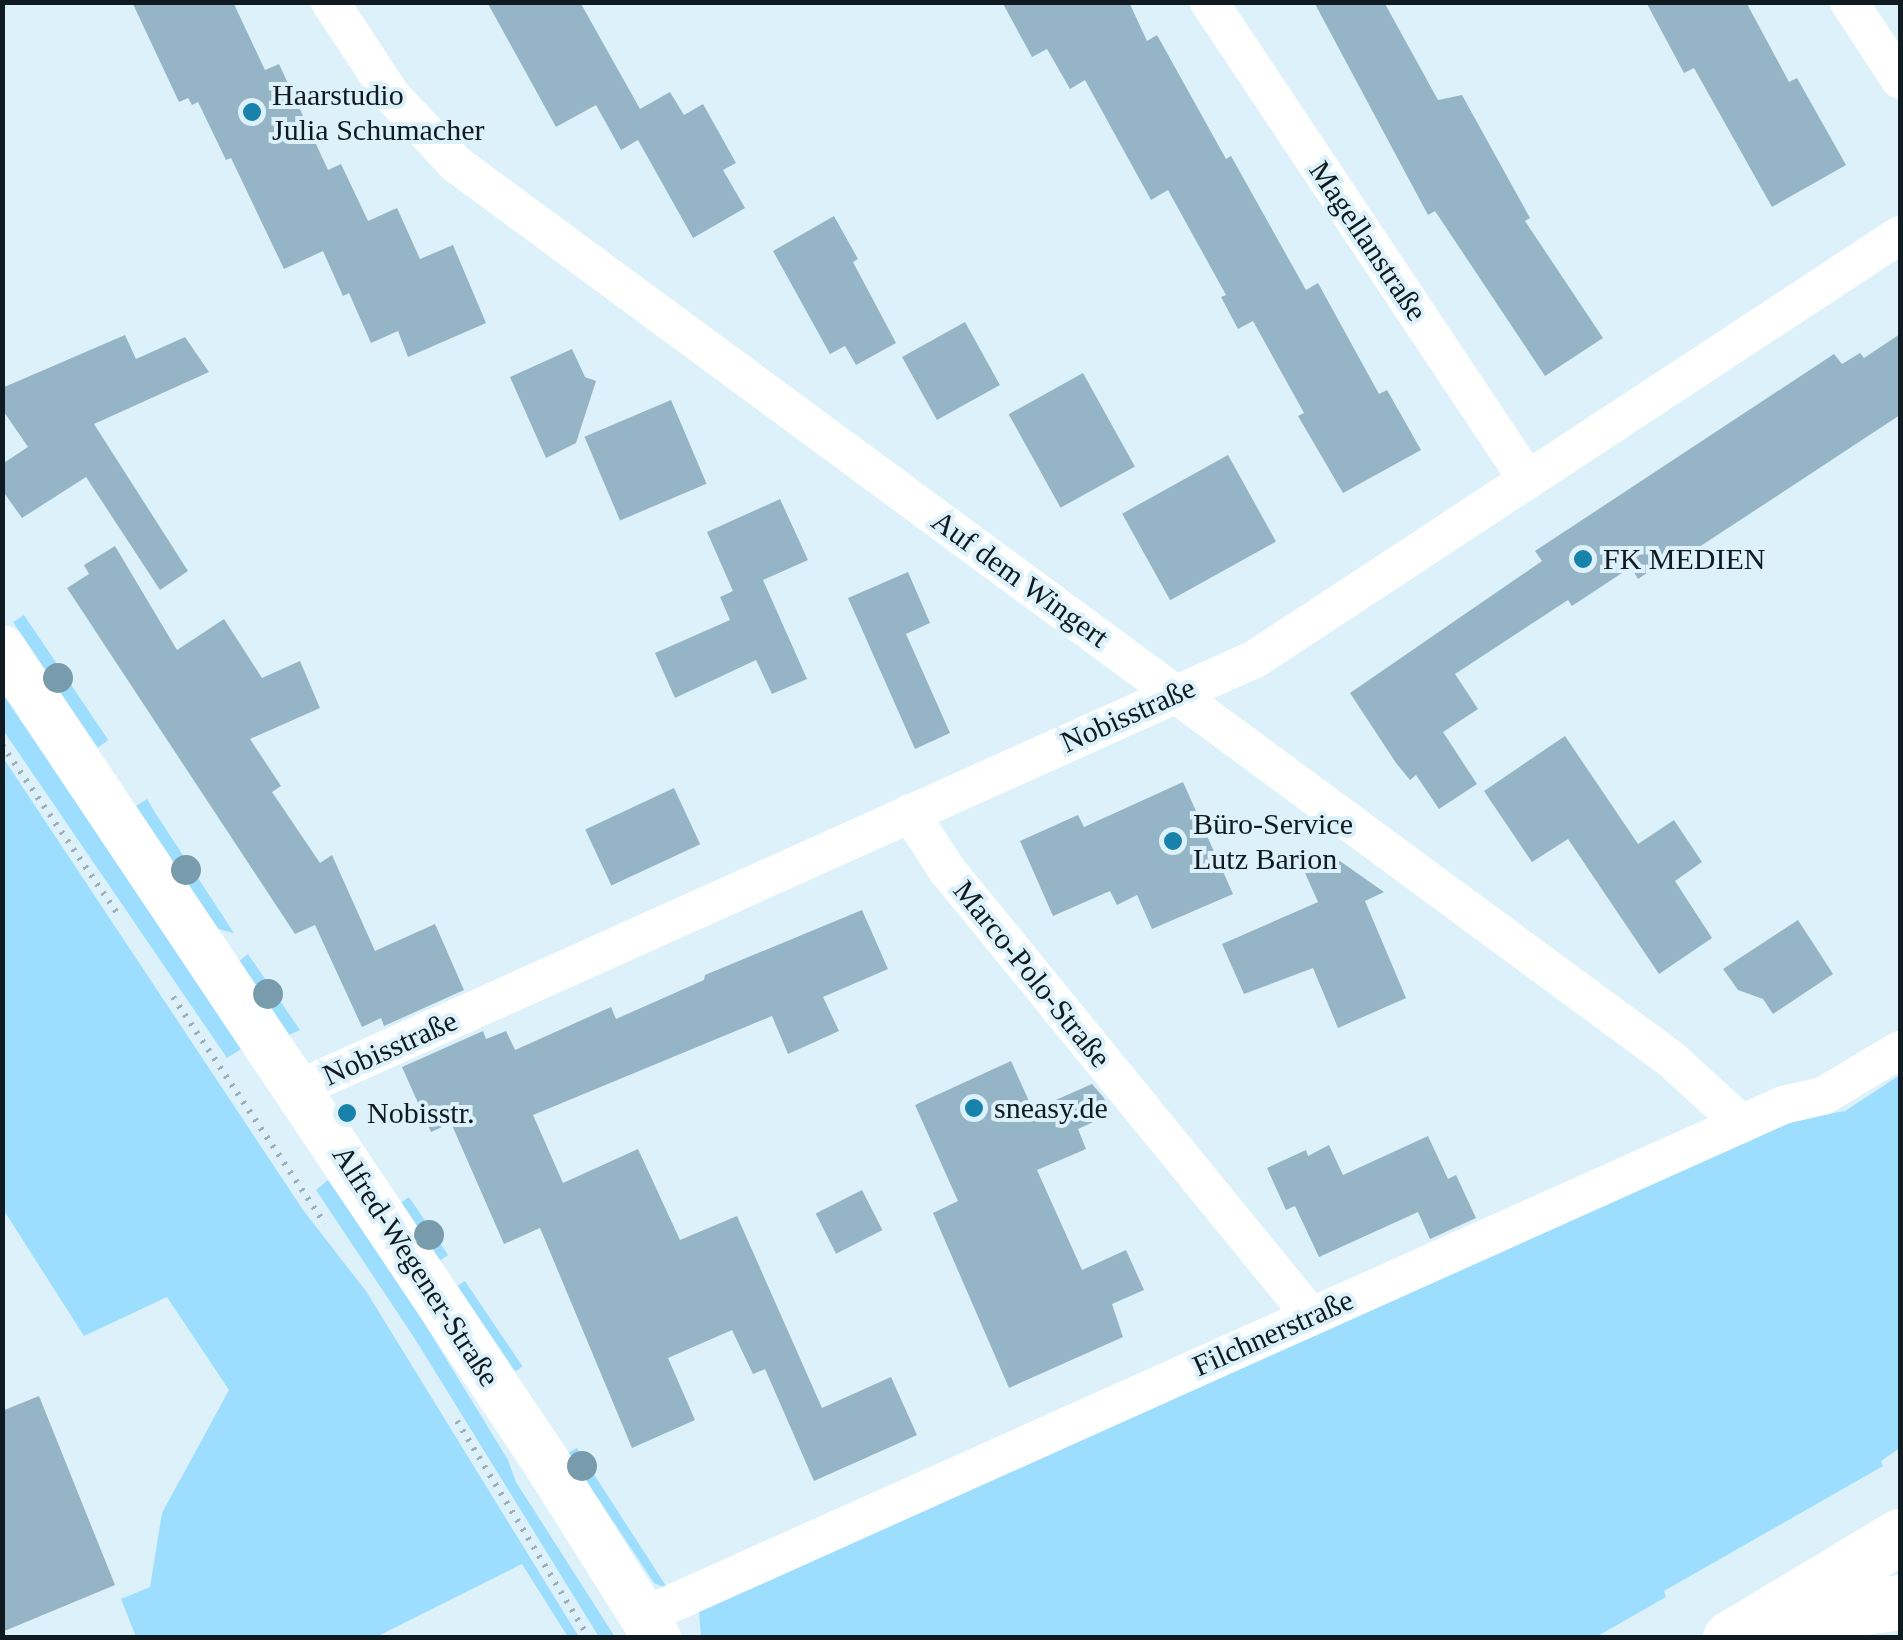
<!DOCTYPE html>
<html>
<head>
<meta charset="utf-8">
<style>
	body { margin:0 }
	#map { position:relative; width:1903px; height:1640px; overflow:hidden; background:#ddf1fb; font-family:"Times New Roman",serif }
	div>[style] { position:absolute }
	.green>* { inset:0; background:#9ddeff; transform-origin:0 0 }
	.building>* { inset:0; background:#95b5c6; transform-origin:0 0 }
	.path>* { height:6px; margin-top:-3px; transform-origin:0; background:repeating-linear-gradient(90deg,#9eafb8 0 2.5px,transparent 0 10.5px) }
	.minor>* { height:38px; margin:-19px; padding:0 19px; transform-origin:19px; border-radius:19px; background:#fff }
	.tertiary>* { height:48px; margin:-24px; padding:0 24px; transform-origin:24px; border-radius:24px; background:#fff }
	.primary>* { height:55px; margin:-27.5px; padding:0 27.5px; transform-origin:27.5px; border-radius:27.5px; background:#fff }
	.trees>* { width:30px; height:30px; margin:-15px; border-radius:50%; background:#799cac }
	.dots>* { width:28px; height:28px; translate:-50% -50%; box-sizing:border-box; border:5px solid #ddf1fb; border-radius:50% }
	span { translate:-50% -50%; white-space:nowrap; text-align:center; line-height:1.15; -webkit-text-stroke:8px #ddf1fb; paint-order:stroke }
	.poi-label { font-size:30px; color:#0f1b21 }
	.left { translate:0 -50%; text-align:left }
	.street-label { font-size:30px; color:#0f1b21 }
	.frame { position:absolute; inset:0; border:5px solid #0f1b21; pointer-events:none }
</style>
</head>
<body>
<div id="map">
	<div class="green">
		<div style="left:24px;top:615px;width:151px;height:13px;rotate:56deg"></div>
		<div style="clip-path:polygon(2px 690px,241px 1049px,227px 1058px,3px 730px)"></div>
		<div style="clip-path:polygon(2px 756px,303px 1210px,366px 1291px,579px 1637px,568px 1637px,522px 1564px,376px 1637px,136px 1637px,121px 1599px,150px 1587px,162px 1513px,229px 1390px,167px 1297px,84px 1336px,3px 1209px)"></div>
		<div style="clip-path:polygon(147px 799px,156px 814px,234px 933px,218px 929px,136px 806px)"></div>
		<div style="clip-path:polygon(248px 954px,300px 1030px,289px 1035px,278px 1020px,239px 961px)"></div>
		<div style="clip-path:polygon(1900px 1075px,1900px 1448px,1881px 1461px,1883px 1466px,1664px 1591px,1666px 1597px,1596px 1637px,701px 1638px,699px 1611px,1798px 1119px,1845px 1111px)"></div>
		<div style="clip-path:polygon(328px 1180px,412px 1303px,508px 1460px,516px 1482px,615px 1637px,599px 1637px,415px 1339px,316px 1190px)"></div>
		<div style="left:409px;top:1197px;width:70px;height:11px;rotate:56deg"></div>
		<div style="left:465px;top:1281px;width:103px;height:9px;rotate:56deg"></div>
		<div style="clip-path:polygon(577px 1448px,668px 1589px,654px 1583px,568px 1453px)"></div>
	</div>
	<div class="building">
		<div style="clip-path:polygon(132px 2px,233px 2px,265px 70px,279px 64px,328px 170px,341px 164px,368px 221px,397px 208px,420px 259px,453px 245px,486px 323px,408px 357px,398px 331px,371px 343px,349px 293px,343px 296px,323px 251px,284px 269px,231px 158px,226px 160px,198px 102px,192px 105px,188px 98px,179px 102px)"></div>
		<div style="clip-path:polygon(487px 2px,580px 2px,640px 109px,670px 92px,684px 115px,703px 104px,736px 163px,723px 170px,745px 208px,693px 238px,638px 140px,621px 150px,596px 105px,556px 127px)"></div>
		<div style="clip-path:polygon(1002px 2px,1129px 2px,1147px 41px,1157px 35px,1226px 159px,1231px 156px,1306px 290px,1318px 283px,1379px 394px,1387px 390px,1421px 450px,1343px 493px,1298px 416px,1304px 413px,1253px 321px,1238px 329px,1221px 297px,1226px 295px,1168px 190px,1151px 200px,1085px 80px,1070px 89px,1047px 49px,1032px 57px)"></div>
		<div style="clip-path:polygon(1314px 2px,1384px 2px,1438px 100px,1462px 95px,1530px 218px,1525px 221px,1603px 338px,1545px 376px,1435px 211px,1428px 215px)"></div>
		<div style="clip-path:polygon(1646px 2px,1746px 2px,1789px 82px,1797px 78px,1846px 165px,1772px 207px,1694px 68px,1684px 73px)"></div>
		<div style="clip-path:polygon(834px 216px,858px 259px,853px 262px,896px 343px,856px 365px,845px 346px,830px 354px,773px 251px)"></div>
		<div style="left:965px;top:322px;width:72px;height:72px;rotate:61deg"></div>
		<div style="clip-path:polygon(1900px 334px,1900px 415px,1684px 557px,1680px 551px,1638px 579px,1631px 567px,1572px 606px,1568px 600px,1455px 674px,1478px 709px,1443px 732px,1477px 784px,1439px 809px,1416px 775px,1410px 780px,1396px 763px,1350px 693px,1542px 561px,1535px 551px,1834px 354px,1842px 364px,1860px 353px,1864px 358px)"></div>
		<div style="clip-path:polygon(125px 335px,136px 359px,185px 337px,209px 372px,94px 424px,188px 571px,160px 590px,86px 477px,22px 518px,2px 490px,2px 464px,28px 447px,2px 409px,2px 388px)"></div>
		<div style="clip-path:polygon(572px 349px,585px 377px,596px 381px,576px 443px,546px 458px,510px 377px)"></div>
		<div style="left:1083px;top:373px;width:107px;height:85px;rotate:61deg"></div>
		<div style="left:671px;top:400px;width:91px;height:94px;rotate:67deg"></div>
		<div style="left:1228px;top:455px;width:99px;height:121px;rotate:61deg"></div>
		<div style="clip-path:polygon(780px 499px,808px 560px,763px 580px,807px 679px,772px 694px,756px 660px,675px 698px,655px 653px,730px 620px,720px 597px,733px 591px,707px 532px)"></div>
		<div style="clip-path:polygon(115px 546px,177px 650px,224px 619px,262px 678px,300px 661px,320px 708px,250px 739px,281px 786px,272px 792px,320px 863px,332px 855px,375px 951px,435px 924px,464px 990px,384px 1026px,381px 1018px,362px 1027px,315px 925px,295px 934px,67px 588px,89px 574px,84px 565px)"></div>
		<div style="clip-path:polygon(908px 572px,930px 623px,906px 634px,950px 733px,915px 749px,848px 598px)"></div>
		<div style="clip-path:polygon(1565px 736px,1638px 844px,1674px 820px,1702px 862px,1675px 881px,1712px 938px,1659px 974px,1568px 839px,1532px 862px,1484px 791px)"></div>
		<div style="clip-path:polygon(1183px 782px,1233px 894px,1152px 929px,1137px 895px,1117px 905px,1110px 891px,1053px 916px,1020px 841px,1078px 815px,1084px 827px)"></div>
		<div style="left:674px;top:788px;width:62px;height:98px;rotate:65deg"></div>
		<div style="clip-path:polygon(1337px 859px,1384px 892px,1365px 901px,1406px 998px,1338px 1028px,1313px 968px,1244px 994px,1222px 944px,1318px 902px,1305px 873px)"></div>
		<div style="clip-path:polygon(862px 910px,888px 969px,823px 997px,839px 1031px,788px 1054px,772px 1016px,533px 1115px,563px 1183px,638px 1149px,680px 1240px,737px 1216px,822px 1408px,891px 1377px,917px 1435px,814px 1481px,765px 1369px,753px 1374px,732px 1330px,668px 1358px,695px 1420px,632px 1448px,540px 1228px,504px 1244px,451px 1123px,431px 1132px,402px 1067px,483px 1031px,486px 1039px,506px 1031px,515px 1050px,611px 1007px,616px 1019px,704px 980px,705px 975px)"></div>
		<div style="clip-path:polygon(1798px 920px,1833px 974px,1773px 1014px,1763px 999px,1738px 990px,1723px 969px)"></div>
		<div style="clip-path:polygon(1011px 1061px,1033px 1110px,1092px 1084px,1104px 1098px,1111px 1114px,1078px 1129px,1086px 1149px,1037px 1170px,1082px 1270px,1126px 1250px,1144px 1290px,1112px 1304px,1123px 1337px,1009px 1388px,933px 1213px,958px 1201px,915px 1105px)"></div>
		<div style="clip-path:polygon(1428px 1136px,1448px 1179px,1456px 1175px,1476px 1218px,1430px 1239px,1418px 1212px,1319px 1257px,1295px 1206px,1286px 1210px,1267px 1168px,1306px 1150px,1308px 1156px,1329px 1145px,1343px 1175px)"></div>
		<div style="left:862px;top:1190px;width:45px;height:52px;rotate:63deg"></div>
		<div style="clip-path:polygon(39px 1396px,115px 1585px,2px 1632px,2px 1411px)"></div>
	</div>
	<div class="path">
		<div style="left:2px;top:745px;width:207px;rotate:55.6deg"></div>
		<div style="left:173px;top:997px;width:273px;rotate:56.2deg"></div>
		<div style="left:457px;top:1421px;width:254px;rotate:58.7deg"></div>
	</div>
	<div class="minor">
		<div style="left:330px;top:2px;width:113px;rotate:56.6deg"></div>
		<div style="left:392px;top:96px;width:93px;rotate:46.7deg"></div>
		<div style="left:456px;top:164px;width:1509px;rotate:36.38deg"></div>
		<div style="left:1671px;top:1059px;width:96px;rotate:42.5deg"></div>
		<div style="left:1209px;top:2px;width:573px;rotate:56.31deg"></div>
		<div style="left:1849px;top:2px;width:93px;rotate:56.8deg"></div>
		<div style="left:910px;top:813px;width:68px;rotate:57deg"></div>
		<div style="left:947px;top:870px;width:576px;rotate:50.78deg"></div>
		<div style="left:298px;top:1089px;width:1049px;rotate:-24.2deg"></div>
		<div style="left:1255px;top:659px;width:772px;rotate:-33.32deg"></div>
		<div style="left:644px;top:1616px;width:1248px;rotate:-24.16deg"></div>
		<div style="left:1783px;top:1105px;width:41px;rotate:-12.7deg"></div>
		<div style="left:1823px;top:1096px;width:90px;rotate:-30.9deg"></div>
	</div>
	<div class="tertiary">
		<div style="left:2px;top:649px;width:972px;rotate:56.2deg"></div>
		<div style="left:543px;top:1457px;width:214px;rotate:57.8deg"></div>
	</div>
	<div class="primary">
		<div style="left:1786px;top:1617px;width:115px;rotate:-7.5deg"></div>
		<div style="left:1730px;top:1638px;width:198px;rotate:-31deg"></div>
	</div>
	<div class="trees">
		<div style="left:58px;top:678px"></div>
		<div style="left:186px;top:870px"></div>
		<div style="left:268px;top:994px"></div>
		<div style="left:429px;top:1235px"></div>
		<div style="left:582px;top:1466px"></div>
	</div>
	<div class="dots">
		<div style="left:252px;top:112px;background:#1982ab"></div>
		<div style="left:1583px;top:559px;background:#1982ab"></div>
		<div style="left:1173px;top:841px;background:#1982ab"></div>
		<div style="left:974px;top:1108px;background:#1982ab"></div>
		<div style="left:347px;top:1113px;background:#1982ab"></div>
	</div>
	<div class="poi-label">
		<span class="left" style="left:272px;top:112px">Haarstudio<br>Julia Schumacher</span>
		<span class="left" style="left:1603px;top:559px">FK MEDIEN</span>
		<span class="left" style="left:1193px;top:841px">Büro-Service<br>Lutz Barion</span>
		<span class="left" style="left:994px;top:1108px">sneasy.de</span>
		<span class="left" style="left:367px;top:1113px">Nobisstr.</span>
	</div>
	<div class="street-label">
		<span style="left:1368px;top:241px;rotate:56deg">Magellanstraße</span>
		<span style="left:1020px;top:579px;rotate:36deg">Auf dem Wingert</span>
		<span style="left:1128px;top:715px;rotate:-24deg">Nobisstraße</span>
		<span style="left:1032px;top:974px;rotate:51deg">Marco-Polo-Straße</span>
		<span style="left:390px;top:1048px;rotate:-24deg">Nobisstraße</span>
		<span style="left:416px;top:1266px;rotate:57deg">Alfred-Wegener-Straße</span>
		<span style="left:1273px;top:1333px;rotate:-24deg">Filchnerstraße</span>
	</div>
	<div class="frame"></div>
</div>
</body>
</html>
